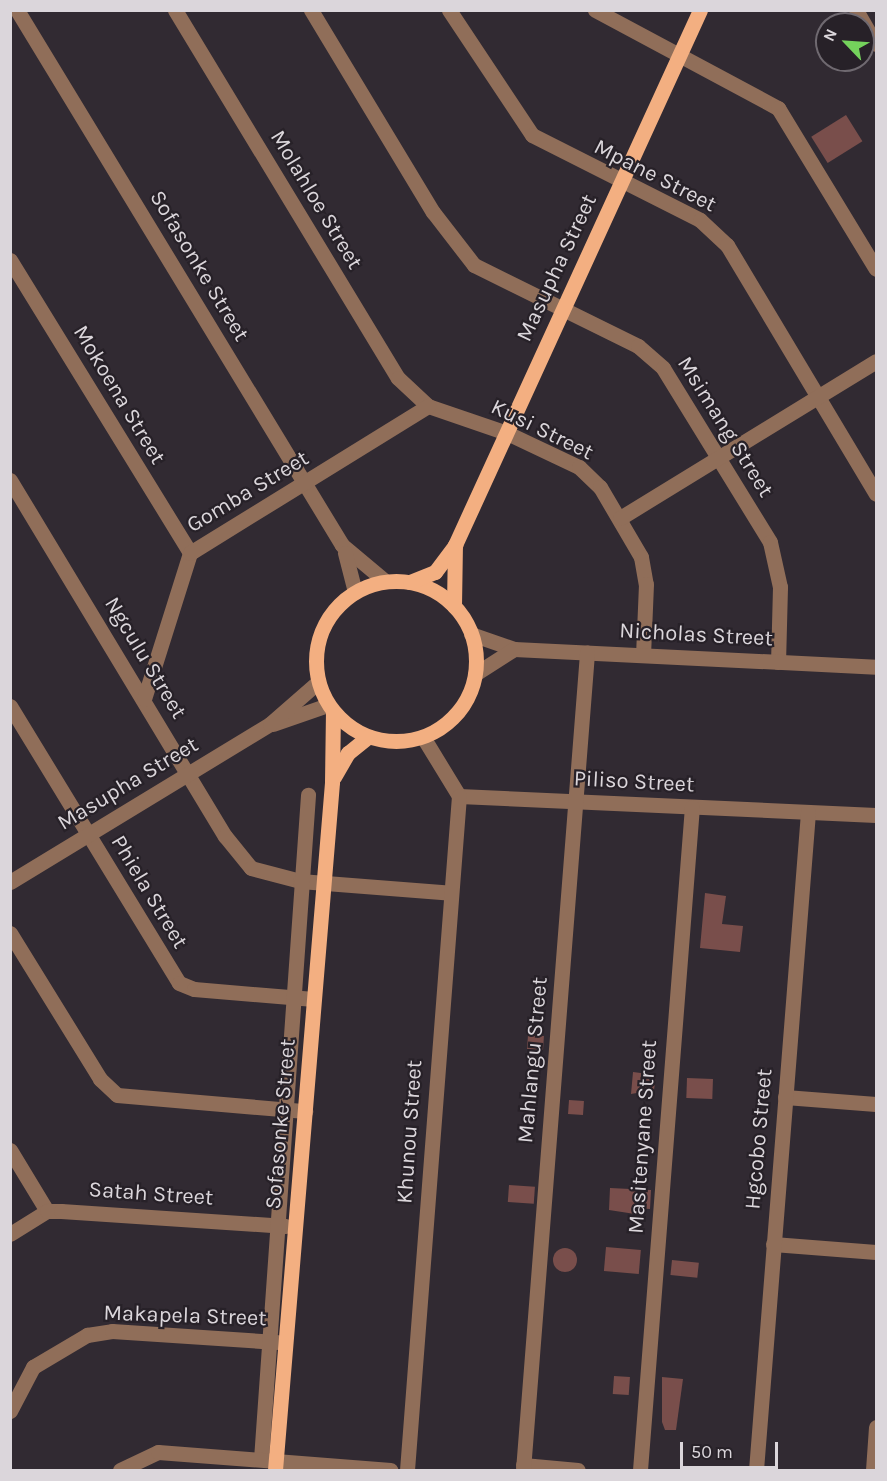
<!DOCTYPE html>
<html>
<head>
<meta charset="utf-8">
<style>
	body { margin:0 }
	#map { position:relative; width:887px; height:1481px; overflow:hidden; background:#312a32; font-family:Karla,sans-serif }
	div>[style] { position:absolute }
	.building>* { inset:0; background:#794e4b; transform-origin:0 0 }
	.round { border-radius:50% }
	.minor>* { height:15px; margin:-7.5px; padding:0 7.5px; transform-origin:7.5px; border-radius:7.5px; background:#906e59 }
	.major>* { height:15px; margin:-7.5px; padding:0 7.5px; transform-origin:7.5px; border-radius:7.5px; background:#f3af81 }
	.major>.ring { margin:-7.5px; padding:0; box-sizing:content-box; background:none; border:15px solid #f3af81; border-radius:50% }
	span { translate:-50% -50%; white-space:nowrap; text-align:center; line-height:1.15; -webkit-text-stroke:4.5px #272128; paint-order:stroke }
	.street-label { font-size:22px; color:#dbd6db }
	.frame { position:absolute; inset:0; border:12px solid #dbd6db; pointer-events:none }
	.north { position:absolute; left:815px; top:12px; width:60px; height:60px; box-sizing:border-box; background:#272128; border:2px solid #6f6970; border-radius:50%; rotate:295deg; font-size:16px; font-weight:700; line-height:24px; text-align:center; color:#dbd6db }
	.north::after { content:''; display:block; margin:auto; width:21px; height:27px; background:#74d25c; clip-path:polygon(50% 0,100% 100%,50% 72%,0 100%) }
	.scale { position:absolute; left:680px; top:1442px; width:98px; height:27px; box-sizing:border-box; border:3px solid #dbd6db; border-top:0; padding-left:8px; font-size:18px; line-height:21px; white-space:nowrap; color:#dbd6db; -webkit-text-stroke:4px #272128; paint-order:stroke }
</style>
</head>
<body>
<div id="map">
	<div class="building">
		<div style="left:846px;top:115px;width:31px;height:41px;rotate:58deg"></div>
		<div style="clip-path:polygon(705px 893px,726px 896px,722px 924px,743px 926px,740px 952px,700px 948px)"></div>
		<div style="left:528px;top:1035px;width:16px;height:14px;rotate:4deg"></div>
		<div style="clip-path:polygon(633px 1072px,656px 1075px,654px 1090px,631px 1094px)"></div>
		<div style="left:687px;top:1078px;width:26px;height:20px;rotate:2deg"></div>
		<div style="left:569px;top:1100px;width:15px;height:14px;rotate:4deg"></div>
		<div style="left:509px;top:1185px;width:26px;height:17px;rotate:4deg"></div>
		<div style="clip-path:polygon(610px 1188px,651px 1190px,650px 1209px,635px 1208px,635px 1214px,609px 1210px)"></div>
		<div style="left:606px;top:1247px;width:35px;height:24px;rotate:5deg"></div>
		<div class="round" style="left:553px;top:1248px;width:24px;height:24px"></div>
		<div style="left:672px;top:1260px;width:27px;height:15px;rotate:6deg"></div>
		<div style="left:614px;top:1376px;width:16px;height:18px;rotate:4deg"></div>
		<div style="clip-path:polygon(662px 1377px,683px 1379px,676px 1430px,665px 1430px,662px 1422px)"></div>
	</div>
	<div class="minor">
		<div style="left:17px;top:10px;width:626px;rotate:58.72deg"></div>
		<div style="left:342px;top:545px;width:56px;rotate:39.9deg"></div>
		<div style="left:175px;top:10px;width:430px;rotate:58.8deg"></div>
		<div style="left:398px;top:378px;width:41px;rotate:43deg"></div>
		<div style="left:428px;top:406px;width:83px;rotate:18.9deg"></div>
		<div style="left:507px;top:433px;width:80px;rotate:25.3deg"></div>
		<div style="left:579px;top:467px;width:29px;rotate:44deg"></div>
		<div style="left:600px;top:487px;width:81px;rotate:59.6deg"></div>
		<div style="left:641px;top:557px;width:27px;rotate:80deg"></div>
		<div style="left:646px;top:584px;width:71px;rotate:92.4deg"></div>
		<div style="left:311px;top:10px;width:236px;rotate:58.9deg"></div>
		<div style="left:433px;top:212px;width:67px;rotate:52.3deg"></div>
		<div style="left:474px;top:265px;width:183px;rotate:26.3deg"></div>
		<div style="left:638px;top:346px;width:33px;rotate:41deg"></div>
		<div style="left:663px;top:368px;width:204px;rotate:58.4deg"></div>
		<div style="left:770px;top:542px;width:46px;rotate:77.5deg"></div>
		<div style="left:780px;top:587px;width:75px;rotate:91.5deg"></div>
		<div style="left:449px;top:10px;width:150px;rotate:56.4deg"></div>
		<div style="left:532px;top:135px;width:188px;rotate:26.8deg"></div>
		<div style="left:700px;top:220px;width:37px;rotate:43deg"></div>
		<div style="left:727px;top:245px;width:290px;rotate:59.1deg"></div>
		<div style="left:595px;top:10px;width:208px;rotate:28.2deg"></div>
		<div style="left:778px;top:108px;width:188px;rotate:58.7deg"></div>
		<div style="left:856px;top:10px;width:39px;rotate:60deg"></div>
		<div style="left:10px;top:260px;width:344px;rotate:58.4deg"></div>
		<div style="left:10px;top:480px;width:416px;rotate:58.9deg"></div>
		<div style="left:225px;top:836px;width:41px;rotate:50.9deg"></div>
		<div style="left:251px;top:868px;width:51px;rotate:14.9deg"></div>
		<div style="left:300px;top:881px;width:151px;rotate:4.5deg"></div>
		<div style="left:620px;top:518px;width:300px;rotate:-31.5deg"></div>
		<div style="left:345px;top:553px;width:40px;rotate:75.6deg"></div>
		<div style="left:471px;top:634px;width:46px;rotate:19.2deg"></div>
		<div style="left:514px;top:649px;width:362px;rotate:2.8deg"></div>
		<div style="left:475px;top:674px;width:46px;rotate:-32.7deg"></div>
		<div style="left:144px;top:699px;width:153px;rotate:-72.5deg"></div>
		<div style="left:190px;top:553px;width:280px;rotate:-31.7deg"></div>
		<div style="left:10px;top:706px;width:324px;rotate:58.6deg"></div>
		<div style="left:179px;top:983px;width:16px;rotate:22deg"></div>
		<div style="left:194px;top:989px;width:120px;rotate:4.8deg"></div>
		<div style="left:273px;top:724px;width:58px;rotate:-19.1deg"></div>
		<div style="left:423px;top:737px;width:69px;rotate:58.6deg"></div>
		<div style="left:459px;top:796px;width:417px;rotate:2.6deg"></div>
		<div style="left:10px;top:882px;width:304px;rotate:-31.3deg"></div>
		<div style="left:270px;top:724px;width:64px;rotate:-41.2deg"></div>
		<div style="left:10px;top:933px;width:172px;rotate:58.3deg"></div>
		<div style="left:100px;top:1079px;width:23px;rotate:43deg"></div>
		<div style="left:117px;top:1095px;width:189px;rotate:4.9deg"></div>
		<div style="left:785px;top:1097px;width:91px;rotate:4.4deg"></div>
		<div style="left:10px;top:1150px;width:71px;rotate:58.8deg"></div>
		<div style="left:10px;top:1234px;width:44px;rotate:-31.9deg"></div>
		<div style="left:47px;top:1211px;width:14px"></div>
		<div style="left:61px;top:1211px;width:225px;rotate:3.8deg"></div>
		<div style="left:773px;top:1244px;width:103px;rotate:4.4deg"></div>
		<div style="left:10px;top:1411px;width:50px;rotate:-62.4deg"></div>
		<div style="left:33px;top:1367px;width:63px;rotate:-30.7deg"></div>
		<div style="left:87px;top:1335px;width:25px;rotate:-9deg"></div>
		<div style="left:112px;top:1331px;width:165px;rotate:3.8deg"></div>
		<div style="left:261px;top:1459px;width:666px;rotate:-85.95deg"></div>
		<div style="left:523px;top:1465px;width:55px;rotate:5.2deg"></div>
		<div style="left:120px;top:1470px;width:42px;rotate:-25.3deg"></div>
		<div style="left:158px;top:1452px;width:233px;rotate:4.4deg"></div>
		<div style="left:407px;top:1470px;width:676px;rotate:-85.59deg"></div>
		<div style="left:523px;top:1470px;width:820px;rotate:-85.52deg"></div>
		<div style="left:640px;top:1470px;width:665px;rotate:-85.52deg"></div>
		<div style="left:756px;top:1470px;width:660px;rotate:-85.48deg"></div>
		<div style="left:873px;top:1470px;width:43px;rotate:-86deg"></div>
	</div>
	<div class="major">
		<div class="ring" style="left:316px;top:581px;width:145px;height:145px"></div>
		<div style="left:410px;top:582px;width:27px;rotate:-22deg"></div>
		<div style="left:435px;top:572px;width:34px;rotate:-53deg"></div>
		<div style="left:455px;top:545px;width:588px;rotate:-65.39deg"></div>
		<div style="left:454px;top:606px;width:61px;rotate:-89.1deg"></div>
		<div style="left:334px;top:777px;width:28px;rotate:-60deg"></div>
		<div style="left:348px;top:753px;width:26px;rotate:-39deg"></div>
		<div style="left:275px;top:1470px;width:690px;rotate:-85.26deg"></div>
		<div style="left:332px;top:782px;width:70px;rotate:-89.2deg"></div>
	</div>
	<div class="street-label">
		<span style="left:655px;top:176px;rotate:27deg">Mpane Street</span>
		<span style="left:316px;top:200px;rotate:59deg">Molahloe Street</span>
		<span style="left:199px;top:266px;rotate:59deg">Sofasonke Street</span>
		<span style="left:557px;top:268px;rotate:-65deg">Masupha Street</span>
		<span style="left:119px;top:395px;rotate:59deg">Mokoena Street</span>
		<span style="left:725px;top:427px;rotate:58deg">Msimang Street</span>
		<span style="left:542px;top:430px;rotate:26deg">Kusi Street</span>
		<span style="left:248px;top:492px;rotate:-31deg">Gomba Street</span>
		<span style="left:696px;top:635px;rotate:3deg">Nicholas Street</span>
		<span style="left:145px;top:658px;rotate:59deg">Ngculu Street</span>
		<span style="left:634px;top:782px;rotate:3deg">Piliso Street</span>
		<span style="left:128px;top:784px;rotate:-31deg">Masupha Street</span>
		<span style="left:149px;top:892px;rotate:59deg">Phiela Street</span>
		<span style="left:533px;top:1060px;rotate:-85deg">Mahlangu Street</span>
		<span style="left:281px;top:1124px;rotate:-85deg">Sofasonke Street</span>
		<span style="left:410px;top:1132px;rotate:-86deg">Khunou Street</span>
		<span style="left:643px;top:1137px;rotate:-86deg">Masitenyane Street</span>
		<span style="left:759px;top:1139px;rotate:-85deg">Hgcobo Street</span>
		<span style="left:151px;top:1194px;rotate:4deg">Satah Street</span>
		<span style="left:185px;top:1316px;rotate:2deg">Makapela Street</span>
	</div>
	<div class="frame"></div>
	<div class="north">N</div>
	<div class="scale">50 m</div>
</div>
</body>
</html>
